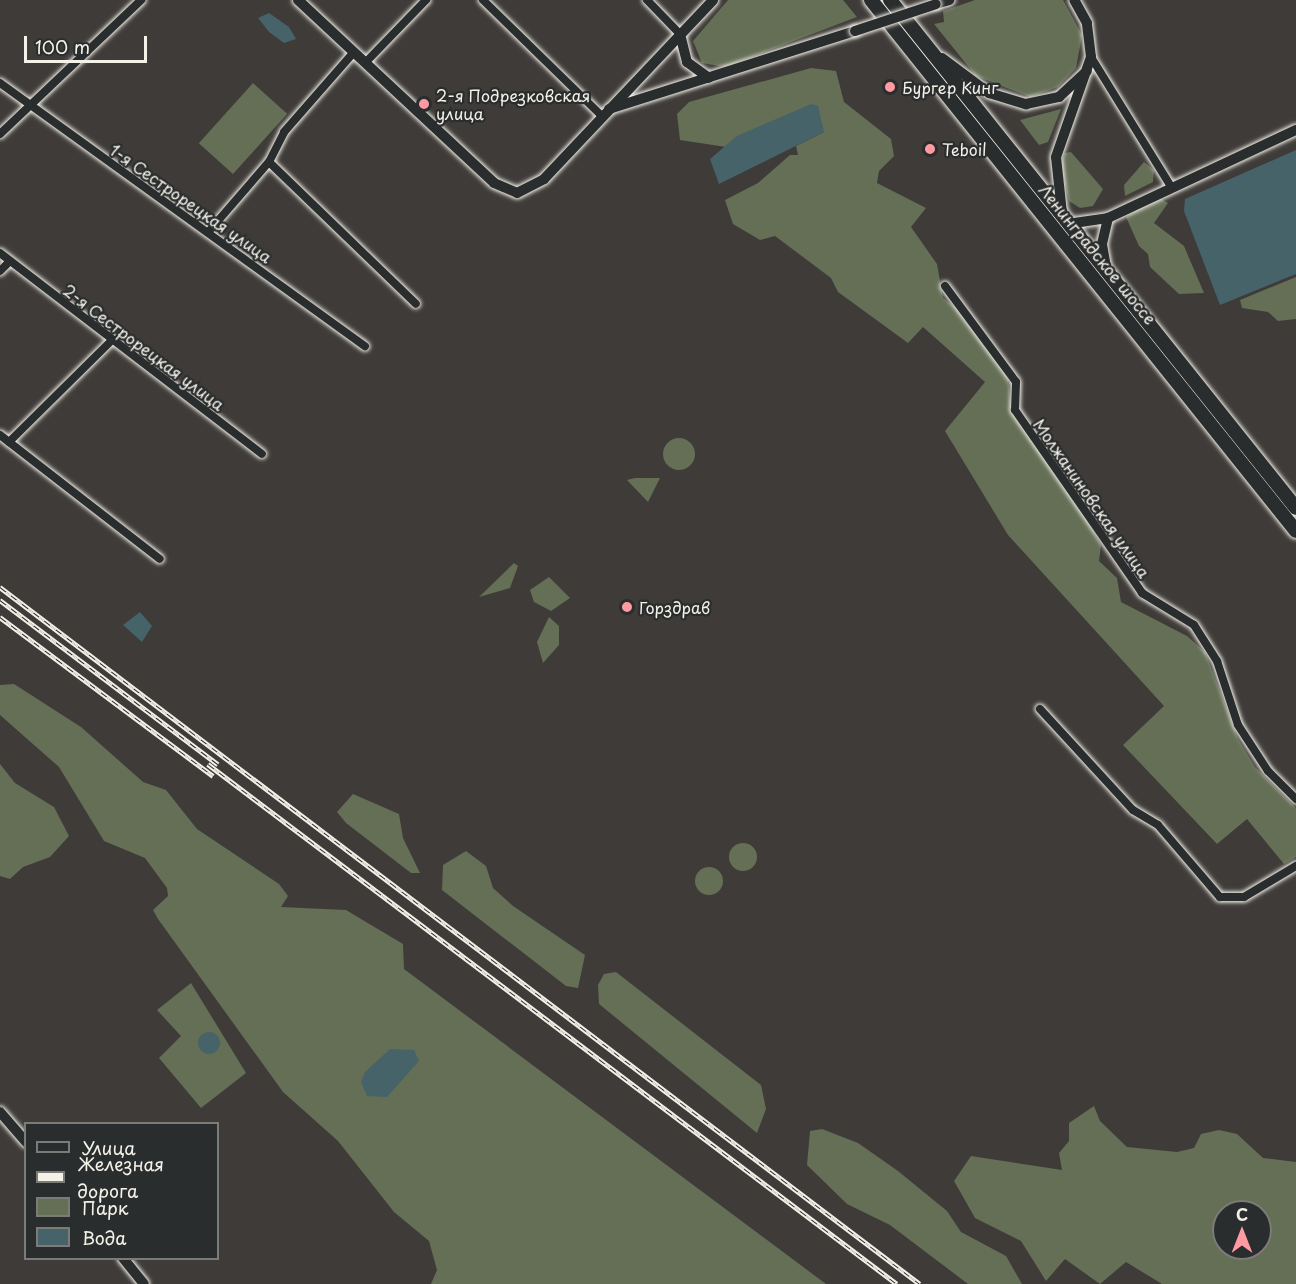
<!DOCTYPE html>
<html>
<head>
<meta charset="utf-8">
<style>
	body { margin:0 }
	#map { position:relative; width:1296px; height:1284px; overflow:hidden; background:#3e3b39; font-family:"Playpen Sans",sans-serif }
	div>[style] { position:absolute }
	.green>* { inset:0; background:#646f56; transform-origin:0 0 }
	.round { border-radius:50% }
	.water>* { inset:0; background:#466369 }
	.roads { filter:drop-shadow(0 0 2px #f4f1e8) drop-shadow(0 0 2px #f4f1e8) }
	.street>* { height:8px; margin:-4px; padding:0 4px; transform-origin:4px; border-radius:4px; background:#2a2d2e }
	.secondary>* { height:10px; margin:-5px; padding:0 5px; transform-origin:5px; border-radius:5px; background:#2a2d2e }
	.highway>* { height:14px; margin:-7px; padding:0 7px; transform-origin:7px; border-radius:7px; background:#2a2d2e }
	.rail>* { height:4.5px; margin-top:-2.25px; transform-origin:0; background:repeating-linear-gradient(90deg,#2a2d2e 0 7px,#f4f1e8 0 14px); box-sizing:border-box; border-block:2px solid #f4f1e8 }
	.bridges { filter:drop-shadow(0 0 2px #f4f1e8) drop-shadow(0 0 2px #f4f1e8) }
	.secondary-bridge>* { height:10px; margin:-5px; padding:0 5px; transform-origin:5px; border-radius:5px; background:#2a2d2e }
	.dots>* { width:16px; height:16px; translate:-50% -50%; box-sizing:border-box; border:3px solid #2a2d2e; border-radius:50% }
	span { translate:-50% -50%; white-space:nowrap; text-align:center; line-height:1.15; -webkit-text-stroke:4.5px #2a2d2e; paint-order:stroke }
	.poi-label { font-size:16px; color:#f4f1e8 }
	.left { translate:0 -50%; text-align:left }
	.street-label { font-size:16px; color:#f4f1e8 }
	.legend { position:absolute; left:24px; top:1122px; width:195px; height:138px; box-sizing:border-box; background:#2a2d2e; border:2px solid #7b7b78; margin:0; padding:8px 10px; list-style:none; font-size:18px; color:#f4f1e8 }
	.legend li { display:flex; align-items:center; gap:12px; height:30px }
	.legend b { width:30px; border:2px solid #7b7b78 }
	.north { position:absolute; left:1212px; top:1200px; width:60px; height:60px; box-sizing:border-box; background:#2a2d2e; border:2px solid #7b7b78; border-radius:50%; rotate:0deg; font-size:16px; font-weight:700; line-height:24px; text-align:center; color:#f4f1e8 }
	.north::after { content:''; display:block; margin:auto; width:21px; height:27px; background:#ff9aa2; clip-path:polygon(50% 0,100% 100%,50% 72%,0 100%) }
	.scale { position:absolute; left:24px; top:36px; width:123px; height:27px; box-sizing:border-box; border:3px solid #f4f1e8; border-top:0; padding-left:8px; font-size:18px; line-height:21px; white-space:nowrap; color:#f4f1e8; -webkit-text-stroke:4px #2a2d2e; paint-order:stroke }
</style>
</head>
<body>
<div id="map">
	<div class="green">
		<div style="clip-path:polygon(728px 0,843px 0,857px 17px,725px 67px,702px 63px,693px 41px)"></div>
		<div style="clip-path:polygon(975px 0,1063px 0,1082px 35px,1076px 68px,1058px 87px,1030px 97px,976px 76px,934px 24px,944px 22px,943px 11px)"></div>
		<div style="clip-path:polygon(811px 68px,836px 71px,844px 102px,891px 139px,894px 156px,879px 171px,877px 183px,926px 208px,911px 227px,937px 264px,943px 298px,959px 310px,1008px 378px,1011px 411px,1074px 499px,1101px 545px,1099px 561px,1117px 578px,1121px 602px,1187px 636px,1205px 652px,1238px 739px,1255px 767px,1296px 808px,1296px 857px,1284px 864px,1247px 819px,1217px 844px,1123px 745px,1164px 706px,1008px 535px,945px 431px,985px 382px,923px 327px,908px 343px,838px 292px,831px 278px,775px 236px,760px 240px,733px 224px,725px 200px,758px 183px,790px 155px,798px 155px,796px 146px,824px 132px,749px 133px,726px 147px,680px 140px,677px 114px,689px 102px)"></div>
		<div style="left:253px;top:83px;width:46px;height:81px;rotate:42deg"></div>
		<div style="clip-path:polygon(1061px 109px,1048px 142px,1039px 145px,1020px 120px)"></div>
		<div style="clip-path:polygon(1071px 152px,1103px 189px,1093px 206px,1080px 208px,1069px 201px,1061px 164px,1065px 153px)"></div>
		<div style="clip-path:polygon(1144px 162px,1154px 170px,1153px 182px,1125px 196px,1124px 185px)"></div>
		<div style="clip-path:polygon(1158px 197px,1168px 203px,1154px 223px,1184px 246px,1204px 293px,1179px 294px,1150px 267px,1148px 254px,1139px 246px,1126px 217px)"></div>
		<div style="clip-path:polygon(1296px 277px,1296px 319px,1278px 321px,1268px 312px,1242px 308px,1240px 300px)"></div>
		<div class="round" style="left:663px;top:438px;width:32px;height:32px"></div>
		<div style="clip-path:polygon(660px 478px,648px 502px,627px 480px,635px 478px)"></div>
		<div style="clip-path:polygon(514px 563px,518px 566px,510px 588px,479px 597px)"></div>
		<div style="clip-path:polygon(549px 577px,570px 598px,551px 611px,534px 602px,530px 590px)"></div>
		<div style="clip-path:polygon(549px 617px,559px 626px,559px 645px,543px 663px,537px 642px)"></div>
		<div style="clip-path:polygon(14px 684px,81px 727px,143px 782px,166px 790px,197px 829px,279px 884px,288px 896px,281px 907px,346px 910px,403px 944px,404px 969px,826px 1284px,431px 1284px,437px 1270px,429px 1241px,394px 1212px,338px 1141px,283px 1092px,158px 919px,153px 910px,168px 896px,167px 888px,145px 858px,104px 841px,59px 767px,0 715px,0 685px)"></div>
		<div style="clip-path:polygon(0 764px,15px 783px,54px 807px,69px 836px,50px 857px,23px 867px,10px 879px,0 876px)"></div>
		<div style="clip-path:polygon(353px 794px,399px 814px,403px 838px,420px 873px,411px 873px,346px 823px,337px 812px)"></div>
		<div class="round" style="left:729px;top:843px;width:28px;height:28px"></div>
		<div style="clip-path:polygon(466px 851px,486px 866px,493px 888px,513px 906px,585px 955px,578px 988px,566px 986px,442px 890px,443px 865px)"></div>
		<div class="round" style="left:695px;top:867px;width:28px;height:28px"></div>
		<div style="clip-path:polygon(616px 972px,761px 1085px,766px 1109px,757px 1133px,599px 1004px,598px 985px,604px 974px)"></div>
		<div style="clip-path:polygon(evenodd,191px 983px,246px 1073px,201px 1108px,159px 1058px,181px 1036px,157px 1010px,191px 983px,215px 1036px,220px 1044px,206px 1053px,200px 1045px,215px 1036px)"></div>
		<div style="clip-path:polygon(evenodd,1094px 1106px,1100px 1121px,1127px 1147px,1177px 1152px,1194px 1148px,1201px 1134px,1219px 1130px,1237px 1134px,1263px 1158px,1296px 1162px,1296px 1284px,1162px 1284px,1126px 1262px,1100px 1284px,1065px 1259px,1046px 1281px,1021px 1241px,975px 1218px,954px 1181px,971px 1156px,1062px 1170px,1059px 1153px,1069px 1141px,1069px 1123px,1094px 1106px,1224px 1212px,1260px 1212px,1260px 1248px,1224px 1248px,1224px 1212px)"></div>
		<div style="clip-path:polygon(822px 1129px,858px 1143px,898px 1171px,947px 1211px,961px 1232px,1006px 1256px,1022px 1284px,968px 1284px,890px 1225px,847px 1204px,807px 1165px,810px 1131px)"></div>
	</div>
	<div class="water">
		<div style="clip-path:polygon(269px 13px,289px 27px,296px 39px,284px 43px,269px 32px,258px 18px)"></div>
		<div style="clip-path:polygon(811px 104px,818px 106px,824px 132px,719px 184px,710px 159px,737px 136px)"></div>
		<div style="clip-path:polygon(1296px 150px,1296px 274px,1220px 305px,1184px 211px,1185px 199px)"></div>
		<div style="clip-path:polygon(140px 612px,152px 626px,142px 642px,123px 625px)"></div>
		<div class="round" style="left:198px;top:1032px;width:22px;height:22px"></div>
		<div style="clip-path:polygon(390px 1049px,414px 1050px,419px 1061px,387px 1097px,367px 1096px,361px 1082px,365px 1072px)"></div>
	</div>
	<div class="roads">
		<div class="street">
			<div style="left:483px;top:0;width:165px;rotate:44.3deg"></div>
			<div style="left:647px;top:0;width:47px;rotate:45.9deg"></div>
			<div style="left:1091px;top:57px;width:150px;rotate:58.3deg"></div>
			<div style="left:365px;top:63px;width:88px;rotate:-45.9deg"></div>
			<div style="left:0;top:83px;width:450px;rotate:35.8deg"></div>
			<div style="left:0;top:134px;width:195px;rotate:-43.5deg"></div>
			<div style="left:269px;top:162px;width:204px;rotate:44deg"></div>
			<div style="left:210px;top:230px;width:90px;rotate:-49.1deg"></div>
			<div style="left:269px;top:162px;width:34px;rotate:-63deg"></div>
			<div style="left:284px;top:132px;width:106px;rotate:-48.8deg"></div>
			<div style="left:0;top:253px;width:330px;rotate:37.5deg"></div>
			<div style="left:0;top:271px;width:14px;rotate:-45deg"></div>
			<div style="left:945px;top:286px;width:119px;rotate:53.5deg"></div>
			<div style="left:1016px;top:382px;width:28px;rotate:92deg"></div>
			<div style="left:1015px;top:410px;width:223px;rotate:55.2deg"></div>
			<div style="left:1142px;top:593px;width:61px;rotate:31.6deg"></div>
			<div style="left:1194px;top:625px;width:43px;rotate:57.4deg"></div>
			<div style="left:1217px;top:661px;width:67px;rotate:71.8deg"></div>
			<div style="left:1238px;top:725px;width:55px;rotate:56.9deg"></div>
			<div style="left:1268px;top:771px;width:40px;rotate:45deg"></div>
			<div style="left:0;top:435px;width:202px;rotate:37.8deg"></div>
			<div style="left:9px;top:442px;width:145px;rotate:-44.7deg"></div>
			<div style="left:1040px;top:709px;width:137px;rotate:47.4deg"></div>
			<div style="left:1133px;top:810px;width:29px;rotate:31deg"></div>
			<div style="left:1158px;top:825px;width:95px;rotate:49.3deg"></div>
			<div style="left:1220px;top:897px;width:24px"></div>
			<div style="left:1244px;top:897px;width:61px;rotate:-30.8deg"></div>
		</div>
		<div class="secondary">
			<div style="left:298px;top:0;width:268px;rotate:43deg"></div>
			<div style="left:494px;top:183px;width:25px;rotate:23deg"></div>
			<div style="left:517px;top:193px;width:30px;rotate:-27deg"></div>
			<div style="left:544px;top:179px;width:246px;rotate:-46.6deg"></div>
			<div style="left:936px;top:4px;width:14px;rotate:-17deg"></div>
			<div style="left:680px;top:34px;width:29px;rotate:76deg"></div>
			<div style="left:687px;top:62px;width:27px;rotate:36deg"></div>
			<div style="left:942px;top:58px;width:59px;rotate:36.7deg"></div>
			<div style="left:989px;top:93px;width:39px;rotate:17deg"></div>
			<div style="left:1026px;top:104px;width:34px;rotate:-12deg"></div>
			<div style="left:1059px;top:97px;width:38px;rotate:-43deg"></div>
			<div style="left:609px;top:109px;width:258px;rotate:-17.6deg"></div>
			<div style="left:1062px;top:213px;width:56px;rotate:-96.1deg"></div>
			<div style="left:1056px;top:157px;width:106px;rotate:-70.7deg"></div>
			<div style="left:1091px;top:57px;width:34px;rotate:-97deg"></div>
			<div style="left:1087px;top:23px;width:26px;rotate:-119deg"></div>
			<div style="left:1067px;top:224px;width:41px;rotate:-8.3deg"></div>
			<div style="left:1108px;top:218px;width:208px;rotate:-25.1deg"></div>
			<div style="left:1106px;top:267px;width:23px;rotate:-100deg"></div>
			<div style="left:1102px;top:244px;width:27px;rotate:-77deg"></div>
			<div style="left:0;top:1112px;width:40px;rotate:49deg"></div>
			<div style="left:123px;top:1258px;width:33px;rotate:51deg"></div>
		</div>
		<div class="highway">
			<div style="left:871px;top:0;width:680px;rotate:51.33deg"></div>
			<div style="left:890px;top:0;width:650px;rotate:51.37deg"></div>
		</div>
	</div>
	<div class="rail">
		<div style="left:0;top:587px;width:1154px;rotate:37.15deg"></div>
		<div style="left:0;top:600px;width:273px;rotate:37deg"></div>
		<div style="left:0;top:617px;width:266px;rotate:36.7deg"></div>
		<div style="left:208px;top:764px;width:863px;rotate:37.04deg"></div>
	</div>
	<div class="bridges">
		<div class="secondary-bridge">
			<div style="left:855px;top:31px;width:85px;rotate:-18.4deg"></div>
		</div>
	</div>
	<div class="dots">
		<div style="left:890px;top:87px;background:#ff9aa2"></div>
		<div style="left:424px;top:104px;background:#ff9aa2"></div>
		<div style="left:930px;top:149px;background:#ff9aa2"></div>
		<div style="left:627px;top:607px;background:#ff9aa2"></div>
	</div>
	<div class="poi-label">
		<span class="left" style="left:902px;top:87px">Бургер Кинг</span>
		<span class="left" style="left:436px;top:104px">2-я Подрезковская<br>улица</span>
		<span class="left" style="left:942px;top:149px">Teboil</span>
		<span class="left" style="left:639px;top:607px">Горздрав</span>
	</div>
	<div class="street-label">
		<span style="left:191px;top:203px;rotate:35deg">1-я Сестрорецкая улица</span>
		<span style="left:1098px;top:254px;rotate:51deg">Ленинградское шоссе</span>
		<span style="left:144px;top:347px;rotate:37deg">2-я Сестрорецкая улица</span>
		<span style="left:1092px;top:498px;rotate:55deg">Молжаниновская улица</span>
	</div>
	<ul class="legend">
	<li><b style="height:8px;background:#2a2d2e"></b>Улица</li>
	<li><b style="height:8px;background:#f4f1e8"></b>Железная дорога</li>
	<li><b style="height:16px;background:#646f56"></b>Парк</li>
	<li><b style="height:16px;background:#466369"></b>Вода</li>
	</ul>
	<div class="north">С</div>
	<div class="scale">100 m</div>
</div>
</body>
</html>
